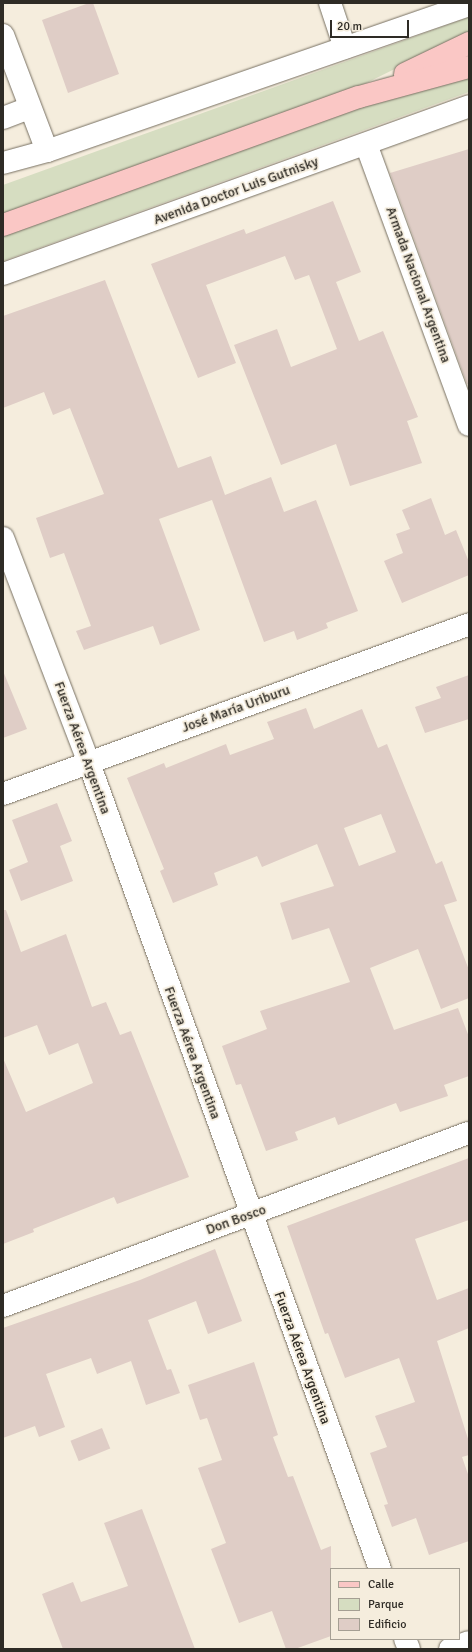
<!DOCTYPE html>
<html>
<head>
<meta charset="utf-8">
<style>
	body { margin:0 }
	#map { position:relative; width:472px; height:1652px; overflow:hidden; background:#f5eddd; font-family:Signika,sans-serif }
	div>[style] { position:absolute }
	.green>* { inset:0; background:#d6ddc1 }
	.building>* { inset:0; background:#dfcdc6; transform-origin:0 0 }
	.roads { filter:drop-shadow(0 0 1px #777062) drop-shadow(0 0 1px #777062) }
	.minor>* { height:22px; margin:-11px; padding:0 11px; transform-origin:11px; border-radius:11px; background:#fff }
	.secondary>* { height:22px; margin:-11px; padding:0 11px; transform-origin:11px; border-radius:11px; background:#fff }
	.primary>* { height:22px; margin:-11px; padding:0 11px; transform-origin:11px; border-radius:11px; background:#fac7c5 }
	span { translate:-50% -50%; white-space:nowrap; text-align:center; line-height:1.15; -webkit-text-stroke:3.5px #f5eddd; paint-order:stroke }
	.street-label { font-size:14px; color:#2e2b25 }
	.frame { position:absolute; inset:0; border:4px solid #2e2b25; pointer-events:none }
	.legend { position:absolute; left:330px; top:1568px; width:130px; height:72px; box-sizing:border-box; background:#f5eddd; border:1px solid #a59f93; margin:0; padding:5px 7px; list-style:none; font-size:12px; color:#2e2b25 }
	.legend li { display:flex; align-items:center; gap:8px; height:20px }
	.legend b { width:20px; border:1px solid #a59f93 }
	.scale { position:absolute; left:330px; top:20px; width:79px; height:18px; box-sizing:border-box; border:2px solid #2e2b25; border-top:0; padding-left:5px; font-size:12px; line-height:14px; white-space:nowrap; color:#2e2b25; -webkit-text-stroke:3px #f5eddd; paint-order:stroke }
</style>
</head>
<body>
<div id="map">
	<div class="green">
		<div style="clip-path:polygon(469px 17px,469px 32px,272px 130px,469px 74px,469px 92px,3px 261px,3px 185px)"></div>
	</div>
	<div class="building">
		<div style="clip-path:polygon(89px 3px,93px 3px,119px 74px,68px 93px,42px 20px)"></div>
		<div style="clip-path:polygon(469px 149px,469px 384px,467px 384px,390px 173px)"></div>
		<div style="clip-path:polygon(333px 201px,361px 272px,336px 282px,359px 341px,383px 331px,418px 417px,407px 421px,422px 463px,350px 486px,336px 444px,281px 465px,234px 345px,277px 329px,291px 367px,337px 349px,309px 275px,295px 280px,285px 256px,206px 285px,236px 363px,198px 378px,151px 264px,244px 229px,246px 234px)"></div>
		<div style="clip-path:polygon(105px 280px,178px 468px,211px 456px,225px 495px,271px 477px,284px 512px,316px 500px,358px 611px,326px 623px,328px 628px,297px 640px,294px 631px,264px 642px,212px 500px,159px 519px,200px 630px,160px 645px,153px 626px,84px 650px,76px 631px,91px 626px,64px 553px,50px 558px,36px 518px,104px 494px,70px 408px,53px 415px,44px 392px,3px 408px,3px 316px)"></div>
		<div style="clip-path:polygon(431px 498px,445px 535px,456px 530px,469px 562px,469px 575px,402px 603px,384px 561px,403px 553px,396px 534px,410px 529px,402px 510px)"></div>
		<div style="clip-path:polygon(3px 671px,27px 729px,3px 738px)"></div>
		<div style="clip-path:polygon(469px 675px,469px 719px,425px 733px,415px 707px,441px 698px,436px 687px)"></div>
		<div style="clip-path:polygon(evenodd,306px 708px,314px 729px,362px 709px,378px 748px,387px 744px,436px 864px,442px 861px,457px 901px,444px 905px,469px 970px,469px 998px,441px 1009px,418px 949px,370px 968px,394px 1030px,458px 1008px,469px 1037px,469px 1076px,444px 1085px,448px 1096px,400px 1112px,396px 1103px,338px 1125px,335px 1117px,295px 1132px,298px 1140px,266px 1151px,241px 1084px,236px 1085px,222px 1046px,267px 1029px,260px 1011px,350px 982px,329px 928px,292px 940px,280px 903px,334px 886px,317px 844px,262px 867px,257px 856px,214px 873px,218px 885px,173px 903px,160px 871px,164px 869px,127px 778px,164px 763px,166px 768px,226px 744px,230px 755px,274px 739px,267px 722px,306px 708px,381px 814px,396px 852px,359px 866px,344px 828px,381px 814px)"></div>
		<div style="clip-path:polygon(57px 803px,72px 841px,60px 846px,73px 881px,21px 901px,9px 870px,28px 862px,12px 820px)"></div>
		<div style="clip-path:polygon(3px 910px,6px 910px,21px 952px,66px 934px,92px 1007px,106px 1002px,120px 1035px,131px 1031px,189px 1177px,117px 1204px,114px 1197px,33px 1229px,34px 1232px,3px 1244px,3px 1058px,26px 1112px,93px 1083px,78px 1043px,49px 1055px,37px 1025px,3px 1038px)"></div>
		<div style="clip-path:polygon(469px 1158px,469px 1220px,415px 1239px,437px 1300px,469px 1288px,469px 1328px,437px 1341px,469px 1442px,469px 1455px,462px 1457px,469px 1477px,469px 1541px,429px 1555px,416px 1518px,392px 1527px,384px 1505px,388px 1504px,370px 1453px,387px 1447px,375px 1416px,415px 1402px,399px 1358px,345px 1378px,328px 1333px,325px 1334px,287px 1226px)"></div>
		<div style="clip-path:polygon(215px 1249px,242px 1321px,208px 1334px,196px 1301px,148px 1320px,167px 1370px,171px 1369px,180px 1393px,146px 1405px,131px 1361px,97px 1374px,91px 1358px,46px 1374px,65px 1427px,39px 1437px,35px 1426px,3px 1438px,3px 1328px,140px 1280px)"></div>
		<div style="clip-path:polygon(254px 1362px,278px 1435px,273px 1437px,288px 1477px,293px 1476px,321px 1550px,331px 1546px,331px 1636px,295px 1649px,286px 1649px,272px 1611px,239px 1623px,211px 1549px,226px 1543px,198px 1468px,222px 1460px,207px 1418px,200px 1420px,188px 1385px)"></div>
		<div style="left:102px;top:1428px;width:22px;height:34px;rotate:68deg"></div>
		<div style="clip-path:polygon(142px 1509px,195px 1649px,63px 1649px,42px 1594px,73px 1582px,81px 1602px,128px 1586px,104px 1523px)"></div>
	</div>
	<div class="roads">
		<div class="minor">
			<div style="left:330px;top:3px;width:47px;rotate:71.6deg"></div>
			<div style="left:3px;top:35px;width:124px;rotate:69.2deg"></div>
			<div style="left:3px;top:118px;width:28px;rotate:-21deg"></div>
			<div style="left:366px;top:144px;width:299px;rotate:69.9deg"></div>
			<div style="left:3px;top:538px;width:241px;rotate:69.1deg"></div>
			<div style="left:89px;top:763px;width:857px;rotate:70.15deg"></div>
			<div style="left:3px;top:794px;width:496px;rotate:-20deg"></div>
			<div style="left:3px;top:1306px;width:497px;rotate:-20.4deg"></div>
			<div style="left:405px;top:1639px;width:11px;rotate:68deg"></div>
			<div style="left:450px;top:1649px;width:20px;rotate:-20deg"></div>
		</div>
		<div class="secondary">
			<div style="left:3px;top:163px;width:46px;rotate:-15.3deg"></div>
			<div style="left:47px;top:151px;width:447px;rotate:-19.1deg"></div>
			<div style="left:3px;top:274px;width:495px;rotate:-19.8deg"></div>
		</div>
		<div class="primary">
			<div style="left:405px;top:74px;width:71px;rotate:-25.8deg"></div>
			<div style="left:3px;top:225px;width:378px;rotate:-19.8deg"></div>
			<div style="left:359px;top:97px;width:114px;rotate:-15.3deg"></div>
		</div>
	</div>
	<div class="street-label">
		<span style="left:236px;top:191px;rotate:-20deg">Avenida Doctor Luis Gutnisky</span>
		<span style="left:418px;top:285px;rotate:70deg">Armada Nacional Argentina</span>
		<span style="left:236px;top:709px;rotate:-20deg">José María Uriburu</span>
		<span style="left:82px;top:748px;rotate:70deg">Fuerza Aérea Argentina</span>
		<span style="left:192px;top:1053px;rotate:70deg">Fuerza Aérea Argentina</span>
		<span style="left:236px;top:1220px;rotate:-20deg">Don Bosco</span>
		<span style="left:302px;top:1358px;rotate:70deg">Fuerza Aérea Argentina</span>
	</div>
	<div class="frame"></div>
	<ul class="legend">
	<li><b style="height:5px;background:#fac7c5"></b>Calle</li>
	<li><b style="height:11px;background:#d6ddc1"></b>Parque</li>
	<li><b style="height:11px;background:#dfcdc6"></b>Edificio</li>
	</ul>
	<div class="scale">20 m</div>
</div>
</body>
</html>
